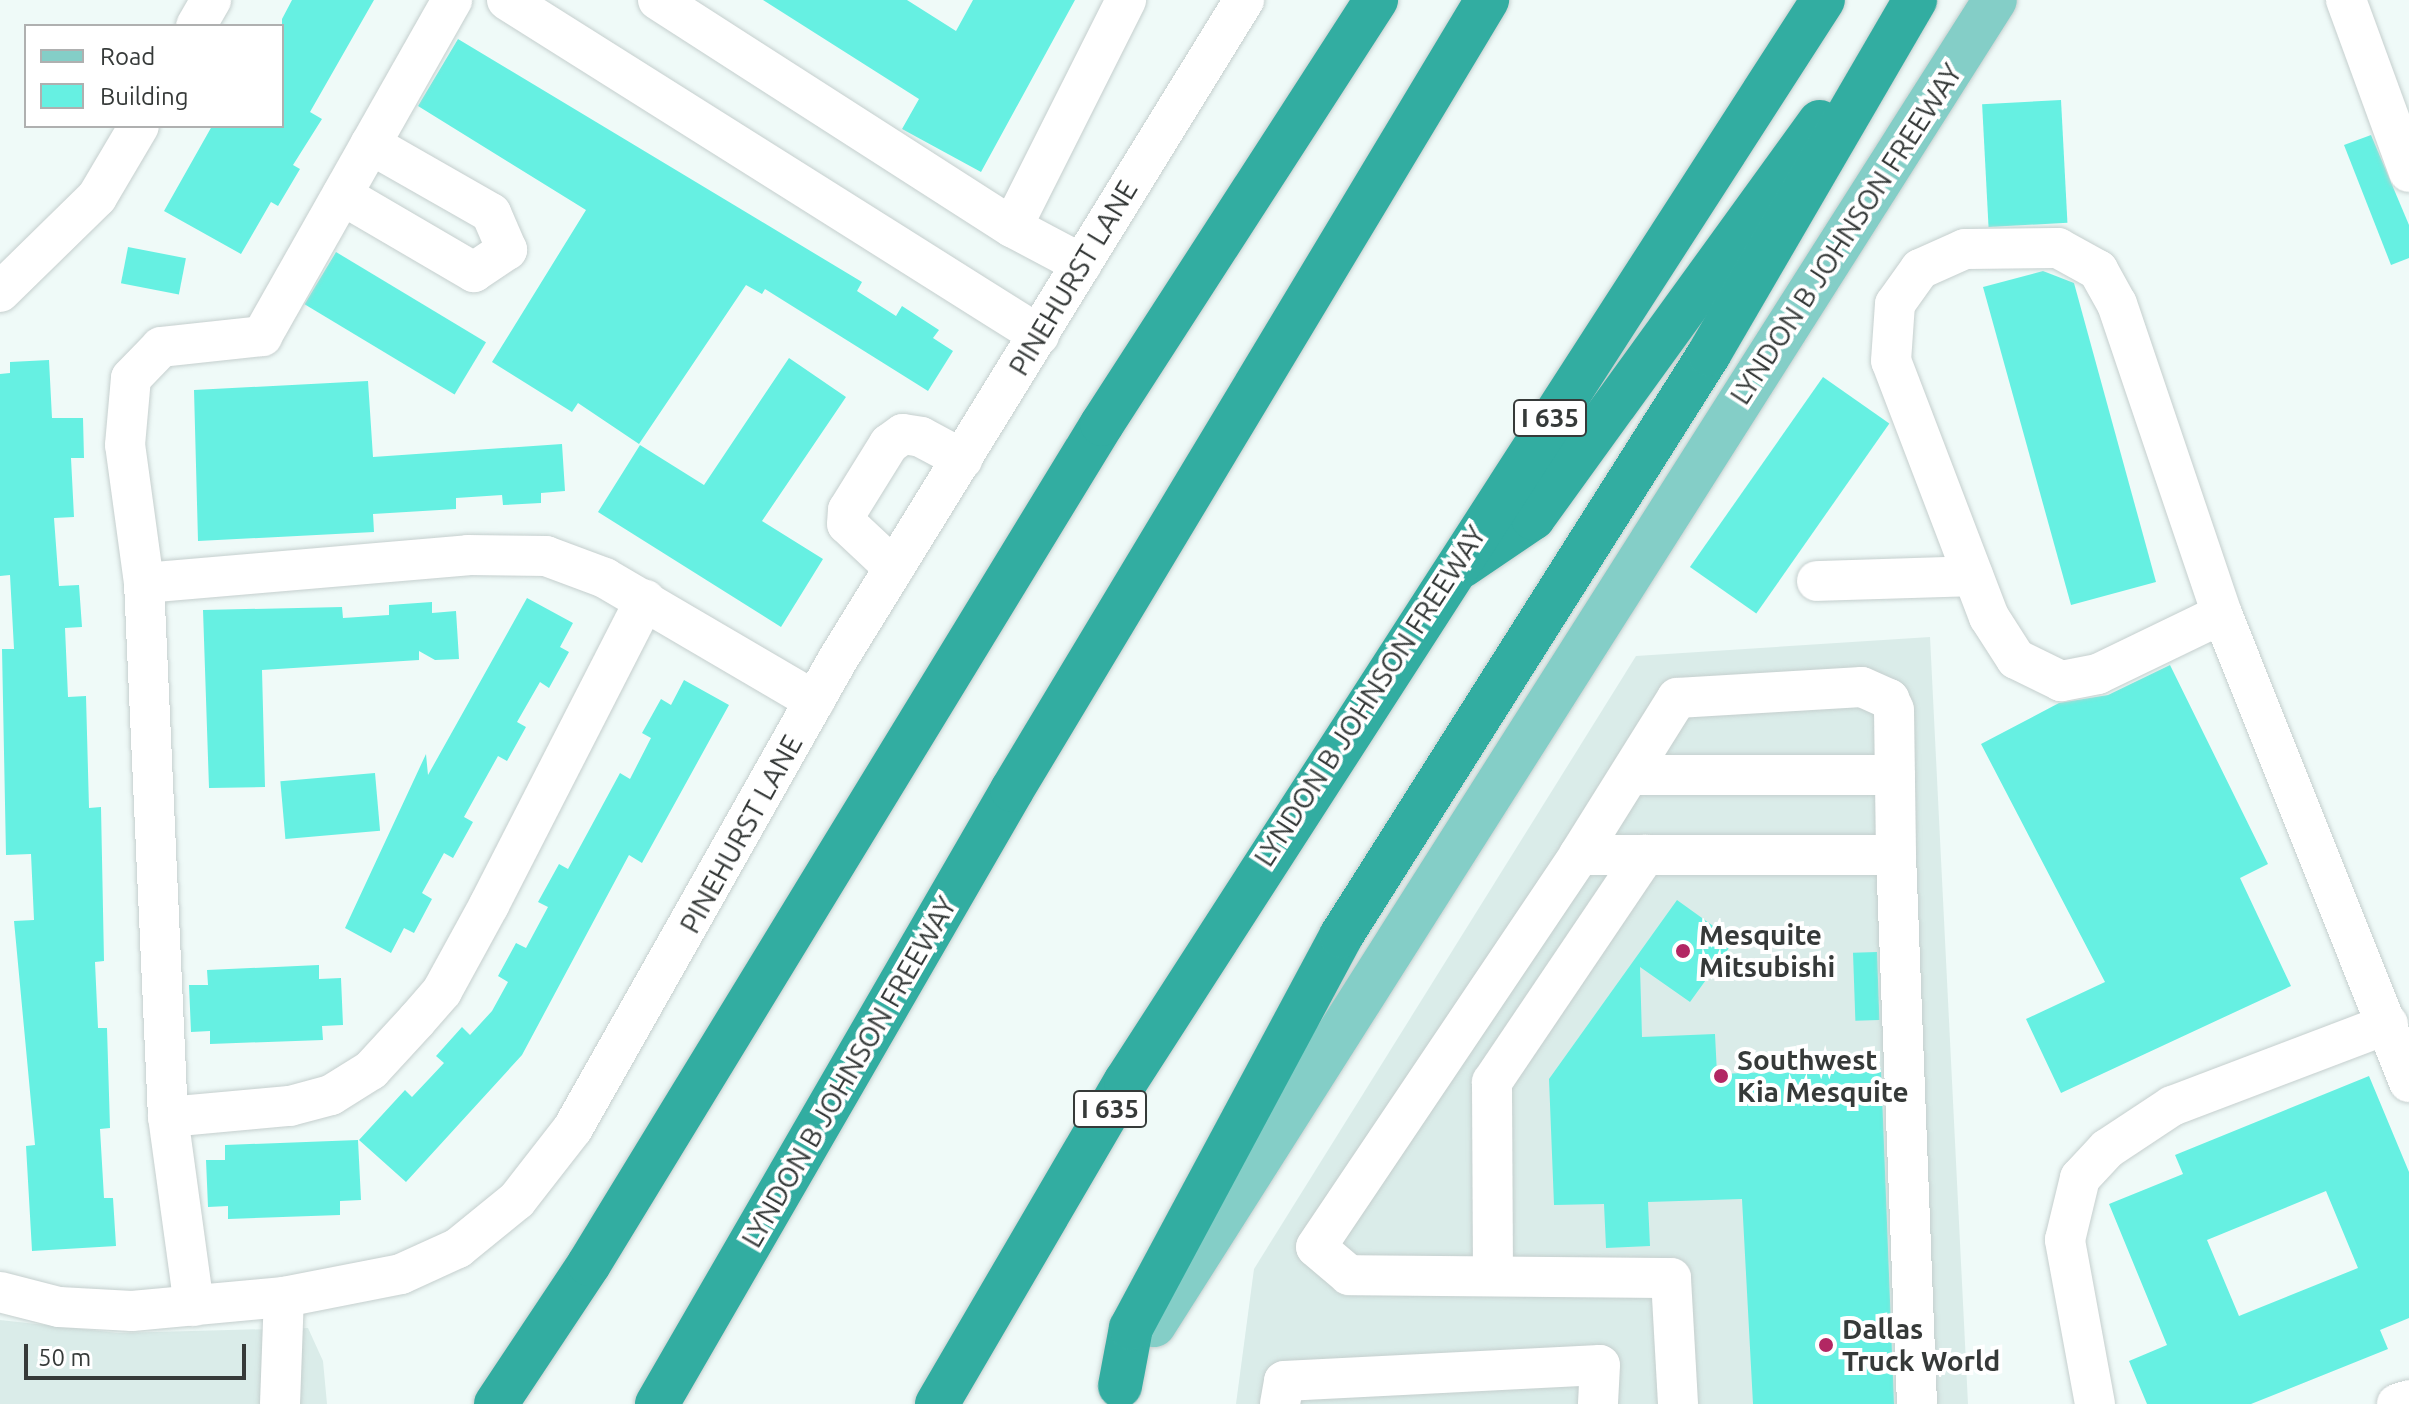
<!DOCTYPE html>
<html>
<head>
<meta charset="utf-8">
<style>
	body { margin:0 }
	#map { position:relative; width:2409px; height:1404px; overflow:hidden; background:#effaf8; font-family:Ubuntu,sans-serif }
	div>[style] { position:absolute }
	.built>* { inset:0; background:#daece9 }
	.building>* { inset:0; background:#66f0e2; transform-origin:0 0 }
	.roads { filter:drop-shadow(0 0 2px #c5cfce) drop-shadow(0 0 2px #c5cfce) }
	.minor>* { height:40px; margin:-20px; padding:0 20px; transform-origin:20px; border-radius:20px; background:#fff }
	.major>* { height:44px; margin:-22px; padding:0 22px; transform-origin:22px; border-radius:22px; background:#84cec7 }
	.highway>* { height:44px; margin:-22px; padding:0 22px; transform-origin:22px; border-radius:22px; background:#32ada1 }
	.dots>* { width:22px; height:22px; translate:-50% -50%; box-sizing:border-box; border:4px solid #fff; border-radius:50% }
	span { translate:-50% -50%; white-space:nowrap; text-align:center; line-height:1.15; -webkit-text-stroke:8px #fff; paint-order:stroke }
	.shield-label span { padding:2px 6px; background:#fff; border:2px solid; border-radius:6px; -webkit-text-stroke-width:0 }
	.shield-label { font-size:26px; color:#363a39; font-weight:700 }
	.street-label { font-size:28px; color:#363a39 }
	.poi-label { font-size:28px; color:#363a39; font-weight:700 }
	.left { translate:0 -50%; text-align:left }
	.legend { position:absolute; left:24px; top:24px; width:260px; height:104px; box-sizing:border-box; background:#fff; border:2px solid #afb0b0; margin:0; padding:10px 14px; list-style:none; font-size:24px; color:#363a39 }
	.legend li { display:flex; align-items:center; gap:16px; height:40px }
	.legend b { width:40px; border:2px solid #afb0b0 }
	.scale { position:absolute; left:24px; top:1344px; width:222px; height:36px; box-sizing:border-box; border:4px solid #363a39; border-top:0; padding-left:10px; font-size:24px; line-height:28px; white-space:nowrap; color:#363a39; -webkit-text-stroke:6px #fff; paint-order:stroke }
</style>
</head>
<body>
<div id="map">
	<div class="built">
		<div style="clip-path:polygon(1930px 637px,1968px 1404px,1236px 1404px,1254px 1269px,1636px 656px)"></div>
		<div style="clip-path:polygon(0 1320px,118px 1333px,308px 1328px,323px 1361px,327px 1404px,0 1404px)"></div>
	</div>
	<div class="building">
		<div style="clip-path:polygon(292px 0,374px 0,310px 112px,322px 119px,293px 165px,300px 169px,278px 206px,271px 202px,241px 254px,164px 211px,212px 126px,282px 126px,282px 19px)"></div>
		<div style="clip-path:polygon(763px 0,907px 0,956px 31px,973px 0,1075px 0,981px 172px,902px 129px,919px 99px)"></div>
		<div style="clip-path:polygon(458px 39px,862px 282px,857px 291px,896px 316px,902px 306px,939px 330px,933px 338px,953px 351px,928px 391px,765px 289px,762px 294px,746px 285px,639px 444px,578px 403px,572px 412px,492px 362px,586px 210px,418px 106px)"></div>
		<div style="left:2061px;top:100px;width:123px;height:79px;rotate:87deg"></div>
		<div style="clip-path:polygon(2371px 135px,2409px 225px,2409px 258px,2391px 265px,2344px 145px)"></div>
		<div style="left:128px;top:247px;width:59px;height:37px;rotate:11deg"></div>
		<div style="left:336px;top:252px;width:175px;height:61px;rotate:31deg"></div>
		<div style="clip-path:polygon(2043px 271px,2074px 283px,2156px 582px,2071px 605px,1983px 287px)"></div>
		<div style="clip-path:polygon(789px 358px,846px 397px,762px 521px,823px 559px,781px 627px,598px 512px,640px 445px,704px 485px)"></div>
		<div style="clip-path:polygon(49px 360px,52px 418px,83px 418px,84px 458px,71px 458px,74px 517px,54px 518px,59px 586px,79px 585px,82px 627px,65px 628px,68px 697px,86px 696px,89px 808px,101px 807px,104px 961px,95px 962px,98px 1028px,107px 1028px,110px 1128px,100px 1129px,104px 1198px,113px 1198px,116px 1246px,32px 1251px,26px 1146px,35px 1145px,14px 921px,34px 920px,31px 854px,6px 855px,2px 649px,14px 649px,10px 575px,0 576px,0 374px,10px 373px,10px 362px)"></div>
		<div style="left:1823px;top:377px;width:81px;height:232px;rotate:35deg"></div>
		<div style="clip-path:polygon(368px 381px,373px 457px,562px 444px,565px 491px,541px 493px,541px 503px,503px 505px,502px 495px,456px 498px,456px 509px,373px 514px,374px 532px,198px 541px,194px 390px)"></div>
		<div style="clip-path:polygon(527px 598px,573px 623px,560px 647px,569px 652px,549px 688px,540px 682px,517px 722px,526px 727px,507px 761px,498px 756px,464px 817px,473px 822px,453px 858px,444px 853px,422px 893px,432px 899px,414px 933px,404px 928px,391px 953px,345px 928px,426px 754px,428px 775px)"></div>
		<div style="clip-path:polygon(432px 602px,432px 613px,456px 611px,459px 659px,435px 660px,419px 651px,419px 660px,262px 670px,265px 787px,209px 788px,203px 610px,342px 607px,343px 618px,389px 615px,389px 605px)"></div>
		<div style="clip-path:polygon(2170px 665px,2268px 864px,2240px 878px,2291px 986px,2061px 1093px,2026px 1019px,2105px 982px,1981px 744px,2059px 703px,2108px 695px)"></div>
		<div style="clip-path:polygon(684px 680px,729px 705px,642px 863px,629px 855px,522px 1055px,406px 1182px,359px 1140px,405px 1090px,412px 1097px,444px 1063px,436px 1056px,462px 1027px,470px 1035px,492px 1011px,508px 982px,498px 976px,516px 943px,526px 948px,548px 907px,538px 902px,559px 864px,568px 869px,620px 773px,630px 779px,651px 738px,642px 733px,661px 699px,671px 705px)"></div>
		<div style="left:375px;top:773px;width:58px;height:95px;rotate:85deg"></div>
		<div style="clip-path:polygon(1677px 900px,1734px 941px,1690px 1002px,1640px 967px,1642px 1037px,1715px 1034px,1717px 1074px,1881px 1068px,1894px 1404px,1753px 1404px,1742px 1199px,1648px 1202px,1650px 1246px,1606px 1248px,1604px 1204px,1554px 1205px,1549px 1079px)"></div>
		<div style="left:1877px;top:952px;width:68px;height:24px;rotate:88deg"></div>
		<div style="clip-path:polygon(319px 965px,319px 979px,341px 978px,343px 1025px,322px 1026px,323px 1040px,210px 1044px,210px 1031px,191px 1032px,189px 985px,208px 985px,207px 970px)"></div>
		<div style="clip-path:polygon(evenodd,2369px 1076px,2409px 1172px,2409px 1318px,2380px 1330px,2388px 1349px,2251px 1404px,2147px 1404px,2129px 1361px,2167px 1345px,2109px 1204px,2183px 1174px,2175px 1155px,2369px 1076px,2326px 1191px,2358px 1268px,2239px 1316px,2207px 1240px,2326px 1191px)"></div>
		<div style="clip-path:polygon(358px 1140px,361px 1200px,340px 1201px,340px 1215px,228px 1219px,228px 1206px,208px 1207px,206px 1160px,225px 1160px,225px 1145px)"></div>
	</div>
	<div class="roads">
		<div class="minor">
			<div style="left:507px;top:0;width:629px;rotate:32.2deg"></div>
			<div style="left:658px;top:0;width:421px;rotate:32.7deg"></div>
			<div style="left:1012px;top:227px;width:79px;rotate:27.9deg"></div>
			<div style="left:2346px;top:0;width:183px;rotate:69.9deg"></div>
			<div style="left:196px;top:26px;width:30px;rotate:-60deg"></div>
			<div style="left:342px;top:195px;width:153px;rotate:30.3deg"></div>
			<div style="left:474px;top:272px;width:40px;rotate:-34deg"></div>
			<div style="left:507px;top:250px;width:40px;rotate:-113.4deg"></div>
			<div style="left:491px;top:213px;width:139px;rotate:-150.3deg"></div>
			<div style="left:1012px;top:227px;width:254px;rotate:-63.3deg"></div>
			<div style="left:2058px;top:248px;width:46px;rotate:28.8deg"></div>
			<div style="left:2098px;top:270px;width:39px;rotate:61deg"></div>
			<div style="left:2117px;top:304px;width:327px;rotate:71.3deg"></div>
			<div style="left:2222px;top:614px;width:138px;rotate:154.2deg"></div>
			<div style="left:2098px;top:674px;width:38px;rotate:169deg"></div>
			<div style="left:2061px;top:681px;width:50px;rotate:-153.9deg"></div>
			<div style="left:2016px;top:659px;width:50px;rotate:-122.7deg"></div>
			<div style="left:1989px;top:617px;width:274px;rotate:-110.9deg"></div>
			<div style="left:1891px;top:361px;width:57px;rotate:-86deg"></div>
			<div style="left:1895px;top:304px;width:43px;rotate:-54.5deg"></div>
			<div style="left:1920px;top:269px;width:49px;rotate:-24deg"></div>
			<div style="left:1965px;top:249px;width:93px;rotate:-0.6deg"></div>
			<div style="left:0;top:292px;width:136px;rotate:-44.4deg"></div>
			<div style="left:97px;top:197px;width:82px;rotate:-59.4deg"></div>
			<div style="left:894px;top:568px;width:64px;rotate:-136.9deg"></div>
			<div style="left:847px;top:524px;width:14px;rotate:-86deg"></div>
			<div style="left:848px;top:510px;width:78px;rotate:-58.2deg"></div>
			<div style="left:889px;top:444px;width:17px;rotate:-36deg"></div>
			<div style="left:903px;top:434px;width:18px;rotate:9deg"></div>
			<div style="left:921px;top:437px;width:47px;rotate:28.2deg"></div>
			<div style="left:1817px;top:581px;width:156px;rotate:-1.8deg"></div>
			<div style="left:144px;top:583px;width:325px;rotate:-4.9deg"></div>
			<div style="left:468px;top:555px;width:78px;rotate:0.7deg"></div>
			<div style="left:546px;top:556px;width:63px;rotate:20.4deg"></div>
			<div style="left:605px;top:578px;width:243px;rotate:30.4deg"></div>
			<div style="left:2222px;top:614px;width:504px;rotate:68.22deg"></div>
			<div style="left:1630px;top:775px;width:265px"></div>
			<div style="left:1579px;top:855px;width:185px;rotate:-58deg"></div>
			<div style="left:1677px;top:698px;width:185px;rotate:-3.4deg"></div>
			<div style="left:1862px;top:687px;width:30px;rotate:24deg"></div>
			<div style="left:1889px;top:699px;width:12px;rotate:66deg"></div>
			<div style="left:1894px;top:710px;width:145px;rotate:89.2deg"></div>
			<div style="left:168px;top:1117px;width:122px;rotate:-5.2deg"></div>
			<div style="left:290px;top:1106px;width:42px;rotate:-15deg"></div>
			<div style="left:331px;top:1095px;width:47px;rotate:-32deg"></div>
			<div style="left:371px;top:1070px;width:68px;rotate:-47.4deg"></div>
			<div style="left:417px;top:1020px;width:38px;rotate:-49deg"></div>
			<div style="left:442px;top:991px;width:98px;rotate:-61.3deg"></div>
			<div style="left:489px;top:905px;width:343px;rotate:-62.9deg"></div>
			<div style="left:1493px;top:1276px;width:194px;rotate:-90.3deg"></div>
			<div style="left:1492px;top:1082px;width:274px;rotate:-56deg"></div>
			<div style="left:0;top:1292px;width:61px;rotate:14.3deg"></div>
			<div style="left:59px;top:1307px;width:73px;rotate:3.1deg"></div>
			<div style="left:132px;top:1311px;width:153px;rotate:-5.3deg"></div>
			<div style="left:284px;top:1297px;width:119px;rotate:-11.1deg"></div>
			<div style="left:401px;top:1274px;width:63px;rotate:-24.5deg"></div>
			<div style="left:458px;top:1248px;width:76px;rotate:-39.1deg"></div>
			<div style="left:517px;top:1200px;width:91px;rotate:-52.1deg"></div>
			<div style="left:573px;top:1128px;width:539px;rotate:-60.53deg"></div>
			<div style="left:838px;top:659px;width:774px;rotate:-58.36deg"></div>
			<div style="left:194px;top:1306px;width:191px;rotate:-97.8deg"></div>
			<div style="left:168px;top:1117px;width:535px;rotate:-92.57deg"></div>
			<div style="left:144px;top:583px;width:139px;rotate:-97.8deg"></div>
			<div style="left:125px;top:445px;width:67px;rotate:-84.9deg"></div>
			<div style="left:131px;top:378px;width:43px;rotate:-45.9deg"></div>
			<div style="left:161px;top:347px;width:102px;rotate:-6.2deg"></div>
			<div style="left:262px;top:336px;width:386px;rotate:-60.5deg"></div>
			<div style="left:280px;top:1404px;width:107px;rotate:-87.9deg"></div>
			<div style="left:1280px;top:1404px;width:23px;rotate:-80deg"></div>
			<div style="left:1284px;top:1381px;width:316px;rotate:-2.9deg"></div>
			<div style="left:1600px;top:1365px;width:39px;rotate:93deg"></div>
			<div style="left:1678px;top:1404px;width:126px;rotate:-93.2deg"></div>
			<div style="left:1671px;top:1278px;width:322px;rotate:-179.5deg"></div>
			<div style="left:1349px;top:1275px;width:43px;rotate:-139.7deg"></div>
			<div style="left:1316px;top:1247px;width:472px;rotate:-56.1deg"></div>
			<div style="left:1579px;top:855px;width:317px"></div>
			<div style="left:1896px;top:855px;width:549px;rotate:87.81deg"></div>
			<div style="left:2095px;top:1404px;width:167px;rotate:-100.4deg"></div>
			<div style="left:2065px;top:1240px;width:64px;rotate:-76.4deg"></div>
			<div style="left:2080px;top:1178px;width:40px;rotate:-47deg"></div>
			<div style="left:2107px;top:1149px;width:78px;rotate:-33.5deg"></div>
			<div style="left:2172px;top:1106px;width:231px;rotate:-20.8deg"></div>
			<div style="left:2397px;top:1404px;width:13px;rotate:-18deg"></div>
		</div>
		<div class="major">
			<div style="left:1154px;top:1325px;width:1569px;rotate:-57.6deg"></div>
		</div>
		<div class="highway">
			<div style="left:1462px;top:566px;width:86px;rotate:-34.1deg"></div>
			<div style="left:1533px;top:518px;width:489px;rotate:-54.1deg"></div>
			<div style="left:1120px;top:1386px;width:59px;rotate:-79.3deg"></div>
			<div style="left:1131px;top:1328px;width:445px;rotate:-61.8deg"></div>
			<div style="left:1341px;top:936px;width:689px;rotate:-57.69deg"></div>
			<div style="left:1709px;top:354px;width:410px;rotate:-59.8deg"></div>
			<div style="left:496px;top:1404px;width:168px;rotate:-56.4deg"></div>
			<div style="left:589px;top:1264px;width:984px;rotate:-58.59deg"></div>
			<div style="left:1102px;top:424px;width:505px;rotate:-57.13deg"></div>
			<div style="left:657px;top:1404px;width:709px;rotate:-59.96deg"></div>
			<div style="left:1012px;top:790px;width:922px;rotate:-58.98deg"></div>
			<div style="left:937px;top:1404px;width:374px;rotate:-59.7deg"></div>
			<div style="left:1126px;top:1081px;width:1286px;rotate:-57.19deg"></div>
		</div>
	</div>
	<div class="dots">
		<div style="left:1683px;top:951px;background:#b22763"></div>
		<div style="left:1721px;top:1076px;background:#b22763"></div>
		<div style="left:1826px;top:1345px;background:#b22763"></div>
	</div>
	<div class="shield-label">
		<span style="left:1550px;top:418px">I 635</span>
		<span style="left:1110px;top:1109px">I 635</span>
	</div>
	<div class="street-label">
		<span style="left:1846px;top:234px;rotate:-57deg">LYNDON B JOHNSON FREEWAY</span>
		<span style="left:1073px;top:278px;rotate:-59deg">PINEHURST LANE</span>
		<span style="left:1370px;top:696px;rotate:-57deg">LYNDON B JOHNSON FREEWAY</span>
		<span style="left:741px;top:834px;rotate:-61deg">PINEHURST LANE</span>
		<span style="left:849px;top:1072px;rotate:-60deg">LYNDON B JOHNSON FREEWAY</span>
	</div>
	<div class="poi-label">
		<span class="left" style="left:1699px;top:951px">Mesquite<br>Mitsubishi</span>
		<span class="left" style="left:1737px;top:1076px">Southwest<br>Kia Mesquite</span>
		<span class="left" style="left:1842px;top:1345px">Dallas<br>Truck World</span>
	</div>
	<ul class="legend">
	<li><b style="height:10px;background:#84cec7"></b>Road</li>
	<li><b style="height:22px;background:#66f0e2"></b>Building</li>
	</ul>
	<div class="scale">50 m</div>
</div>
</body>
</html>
